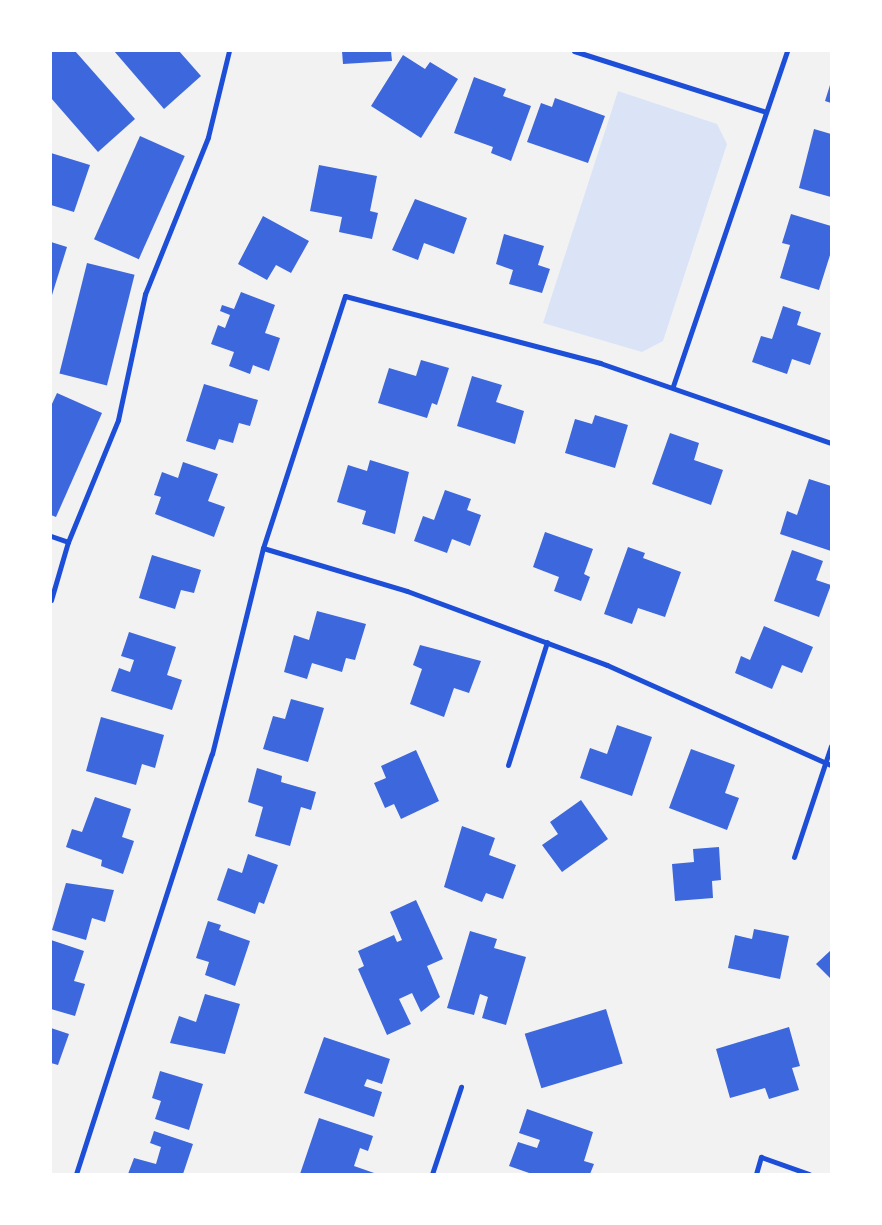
<!DOCTYPE html>
<html>
<head>
<meta charset="utf-8">
<style>
	body { margin:0 }
	#map { position:relative; width:882px; height:1225px; overflow:hidden; background:#f2f2f2; font-family:Ubuntu,sans-serif }
	div>[style] { position:absolute }
	.green>* { inset:0; background:#dbe4f7 }
	.building>* { inset:0; background:#3d67dc; transform-origin:0 0 }
	.minor>* { height:5px; margin:-2.5px; padding:0 2.5px; transform-origin:2.5px; border-radius:2.5px; background:#1d4ed8 }
	span { translate:-50% -50%; white-space:nowrap; text-align:center; line-height:1.15; -webkit-text-stroke:4px #fff; paint-order:stroke }
	.frame { position:absolute; inset:0; border:52px solid #fff; pointer-events:none }
</style>
</head>
<body>
<div id="map">
	<div class="green">
		<div style="clip-path:polygon(618px 91px,717px 124px,727px 144px,663px 341px,642px 352px,543px 323px)"></div>
	</div>
	<div class="building">
		<div style="clip-path:polygon(51px 51px,75px 51px,135px 119px,98px 152px,51px 98px)"></div>
		<div style="clip-path:polygon(114px 51px,179px 51px,201px 76px,164px 109px)"></div>
		<div style="clip-path:polygon(342px 51px,391px 51px,392px 61px,343px 64px)"></div>
		<div style="clip-path:polygon(403px 55px,425px 69px,430px 62px,458px 79px,421px 138px,371px 106px)"></div>
		<div style="clip-path:polygon(474px 77px,506px 89px,503px 96px,531px 106px,511px 161px,491px 153px,493px 147px,454px 133px)"></div>
		<div style="clip-path:polygon(830px 85px,831px 85px,831px 103px,825px 101px)"></div>
		<div style="clip-path:polygon(555px 98px,605px 116px,588px 163px,527px 142px,541px 103px,552px 107px)"></div>
		<div style="clip-path:polygon(814px 129px,831px 134px,831px 197px,799px 188px)"></div>
		<div style="left:140px;top:136px;width:49px;height:113px;rotate:24deg"></div>
		<div style="clip-path:polygon(51px 153px,90px 165px,74px 212px,51px 205px)"></div>
		<div style="clip-path:polygon(319px 165px,377px 176px,370px 211px,378px 213px,372px 239px,339px 232px,342px 217px,310px 211px)"></div>
		<div style="clip-path:polygon(415px 199px,467px 218px,454px 254px,424px 243px,418px 260px,392px 250px)"></div>
		<div style="clip-path:polygon(791px 214px,831px 226px,831px 252px,819px 290px,780px 278px,790px 245px,782px 243px)"></div>
		<div style="clip-path:polygon(263px 216px,309px 241px,291px 273px,276px 265px,267px 280px,238px 264px)"></div>
		<div style="clip-path:polygon(504px 234px,544px 246px,538px 265px,550px 269px,542px 293px,509px 284px,513px 270px,496px 264px)"></div>
		<div style="clip-path:polygon(51px 242px,67px 247px,52px 295px,51px 295px)"></div>
		<div style="left:87px;top:263px;width:49px;height:114px;rotate:14deg"></div>
		<div style="clip-path:polygon(241px 292px,275px 305px,265px 333px,280px 338px,269px 371px,253px 365px,250px 374px,229px 366px,234px 352px,211px 344px,218px 325px,225px 328px,230px 315px,220px 311px,222px 305px,234px 309px)"></div>
		<div style="clip-path:polygon(783px 306px,801px 312px,797px 325px,821px 333px,810px 365px,792px 359px,787px 374px,752px 362px,761px 336px,772px 339px)"></div>
		<div style="clip-path:polygon(421px 360px,449px 368px,437px 405px,432px 403px,427px 418px,378px 403px,389px 368px,416px 376px)"></div>
		<div style="clip-path:polygon(472px 376px,502px 385px,496px 402px,524px 411px,515px 444px,457px 426px)"></div>
		<div style="clip-path:polygon(204px 384px,258px 400px,250px 426px,239px 423px,233px 443px,219px 439px,215px 450px,186px 441px)"></div>
		<div style="clip-path:polygon(57px 393px,102px 413px,56px 517px,51px 515px,51px 406px)"></div>
		<div style="clip-path:polygon(595px 415px,628px 425px,615px 468px,565px 453px,575px 419px,592px 424px)"></div>
		<div style="clip-path:polygon(670px 433px,699px 443px,694px 460px,723px 470px,711px 505px,652px 484px)"></div>
		<div style="clip-path:polygon(370px 460px,409px 472px,395px 534px,362px 524px,366px 511px,337px 502px,348px 465px,367px 471px)"></div>
		<div style="clip-path:polygon(183px 462px,218px 474px,208px 501px,225px 507px,214px 537px,155px 514px,161px 497px,154px 495px,162px 472px,178px 478px)"></div>
		<div style="clip-path:polygon(809px 479px,831px 486px,831px 551px,780px 534px,787px 511px,797px 515px)"></div>
		<div style="clip-path:polygon(445px 490px,471px 499px,467px 510px,481px 515px,470px 546px,452px 539px,447px 553px,414px 541px,423px 516px,434px 520px)"></div>
		<div style="clip-path:polygon(545px 532px,593px 549px,584px 574px,590px 577px,581px 601px,554px 591px,559px 577px,533px 567px)"></div>
		<div style="clip-path:polygon(628px 547px,645px 553px,643px 558px,681px 572px,665px 617px,638px 608px,632px 624px,604px 614px)"></div>
		<div style="clip-path:polygon(792px 550px,823px 561px,816px 580px,831px 585px,819px 617px,774px 601px)"></div>
		<div style="clip-path:polygon(152px 555px,201px 570px,194px 593px,181px 590px,175px 609px,139px 598px)"></div>
		<div style="clip-path:polygon(317px 611px,366px 624px,355px 660px,346px 658px,342px 672px,312px 663px,307px 679px,284px 672px,294px 635px,309px 640px)"></div>
		<div style="clip-path:polygon(764px 626px,813px 647px,802px 673px,782px 665px,772px 689px,735px 673px,741px 656px,750px 660px)"></div>
		<div style="clip-path:polygon(129px 632px,176px 647px,167px 675px,182px 680px,172px 710px,111px 691px,119px 668px,130px 672px,134px 660px,121px 656px)"></div>
		<div style="clip-path:polygon(420px 645px,481px 661px,469px 693px,454px 688px,444px 717px,410px 704px,422px 669px,413px 665px)"></div>
		<div style="clip-path:polygon(291px 699px,324px 708px,308px 762px,263px 749px,273px 716px,285px 719px)"></div>
		<div style="clip-path:polygon(101px 717px,164px 735px,155px 768px,142px 764px,136px 785px,86px 771px)"></div>
		<div style="clip-path:polygon(617px 725px,652px 737px,632px 796px,580px 778px,590px 748px,607px 754px)"></div>
		<div style="clip-path:polygon(691px 749px,735px 765px,725px 793px,739px 798px,727px 830px,669px 808px)"></div>
		<div style="clip-path:polygon(416px 750px,439px 801px,401px 819px,394px 804px,385px 808px,374px 783px,386px 778px,381px 766px)"></div>
		<div style="clip-path:polygon(257px 768px,282px 776px,281px 782px,316px 792px,311px 810px,301px 807px,290px 846px,255px 836px,263px 807px,248px 802px)"></div>
		<div style="clip-path:polygon(95px 797px,131px 809px,122px 837px,134px 841px,123px 874px,101px 866px,102px 860px,66px 847px,72px 829px,82px 832px)"></div>
		<div style="clip-path:polygon(581px 800px,608px 839px,562px 872px,542px 845px,558px 834px,550px 822px)"></div>
		<div style="clip-path:polygon(462px 826px,495px 838px,489px 855px,516px 865px,503px 899px,486px 893px,482px 902px,444px 887px)"></div>
		<div style="clip-path:polygon(719px 847px,721px 880px,712px 881px,713px 898px,675px 901px,672px 864px,694px 862px,693px 849px)"></div>
		<div style="clip-path:polygon(248px 854px,278px 865px,264px 904px,259px 902px,255px 914px,217px 900px,228px 868px,242px 873px)"></div>
		<div style="clip-path:polygon(66px 883px,114px 890px,105px 922px,92px 918px,86px 940px,52px 930px)"></div>
		<div style="clip-path:polygon(416px 900px,443px 959px,427px 966px,440px 997px,421px 1012px,412px 993px,399px 999px,411px 1024px,387px 1035px,358px 969px,364px 966px,358px 951px,394px 935px,397px 942px,402px 940px,390px 912px)"></div>
		<div style="clip-path:polygon(208px 921px,221px 925px,219px 930px,250px 941px,235px 986px,205px 975px,209px 962px,196px 958px)"></div>
		<div style="clip-path:polygon(754px 929px,789px 936px,780px 979px,728px 968px,735px 935px,752px 939px)"></div>
		<div style="clip-path:polygon(470px 931px,497px 939px,494px 948px,526px 957px,506px 1025px,482px 1018px,488px 997px,480px 994px,474px 1015px,447px 1008px)"></div>
		<div style="clip-path:polygon(51px 940px,84px 951px,74px 981px,85px 984px,75px 1016px,51px 1009px)"></div>
		<div style="clip-path:polygon(831px 950px,831px 979px,816px 964px)"></div>
		<div style="clip-path:polygon(205px 994px,240px 1004px,225px 1054px,170px 1043px,179px 1016px,196px 1022px)"></div>
		<div style="left:606px;top:1009px;width:57px;height:85px;rotate:73deg"></div>
		<div style="clip-path:polygon(789px 1027px,800px 1066px,792px 1068px,799px 1090px,769px 1099px,765px 1088px,730px 1098px,716px 1049px)"></div>
		<div style="clip-path:polygon(51px 1028px,69px 1034px,58px 1065px,51px 1063px)"></div>
		<div style="clip-path:polygon(324px 1037px,390px 1059px,382px 1084px,367px 1079px,364px 1086px,382px 1092px,374px 1117px,304px 1093px)"></div>
		<div style="clip-path:polygon(160px 1071px,203px 1084px,189px 1130px,155px 1119px,161px 1101px,152px 1098px)"></div>
		<div style="clip-path:polygon(527px 1109px,593px 1132px,584px 1161px,594px 1164px,590px 1174px,532px 1174px,509px 1166px,518px 1142px,537px 1148px,540px 1140px,519px 1133px)"></div>
		<div style="clip-path:polygon(319px 1118px,373px 1136px,368px 1151px,360px 1148px,354px 1166px,377px 1174px,300px 1174px)"></div>
		<div style="clip-path:polygon(154px 1131px,193px 1144px,183px 1174px,128px 1174px,134px 1158px,156px 1164px,161px 1147px,150px 1143px)"></div>
	</div>
	<div class="minor">
		<div style="left:574px;top:51px;width:201px;rotate:17.6deg"></div>
		<div style="left:673px;top:386px;width:354px;rotate:-71.2deg"></div>
		<div style="left:51px;top:536px;width:18px;rotate:19deg"></div>
		<div style="left:263px;top:548px;width:150px;rotate:16.6deg"></div>
		<div style="left:407px;top:591px;width:213px;rotate:20.3deg"></div>
		<div style="left:607px;top:665px;width:245px;rotate:24.1deg"></div>
		<div style="left:51px;top:600px;width:60px;rotate:-73.7deg"></div>
		<div style="left:68px;top:542px;width:132px;rotate:-67.7deg"></div>
		<div style="left:118px;top:420px;width:129px;rotate:-77.9deg"></div>
		<div style="left:145px;top:294px;width:169px;rotate:-68.1deg"></div>
		<div style="left:208px;top:137px;width:89px;rotate:-76.3deg"></div>
		<div style="left:508px;top:765px;width:129px;rotate:-72.4deg"></div>
		<div style="left:794px;top:857px;width:117px;rotate:-71.6deg"></div>
		<div style="left:76px;top:1174px;width:441px;rotate:-72.1deg"></div>
		<div style="left:212px;top:754px;width:212px;rotate:-76.1deg"></div>
		<div style="left:263px;top:548px;width:265px;rotate:-72deg"></div>
		<div style="left:345px;top:296px;width:264px;rotate:14.7deg"></div>
		<div style="left:600px;top:363px;width:244px;rotate:19.1deg"></div>
		<div style="left:432px;top:1174px;width:92px;rotate:-71.6deg"></div>
		<div style="left:756px;top:1174px;width:18px;rotate:-74deg"></div>
		<div style="left:761px;top:1157px;width:51px;rotate:19.5deg"></div>
	</div>
	<div class="frame"></div>
</div>
</body>
</html>
